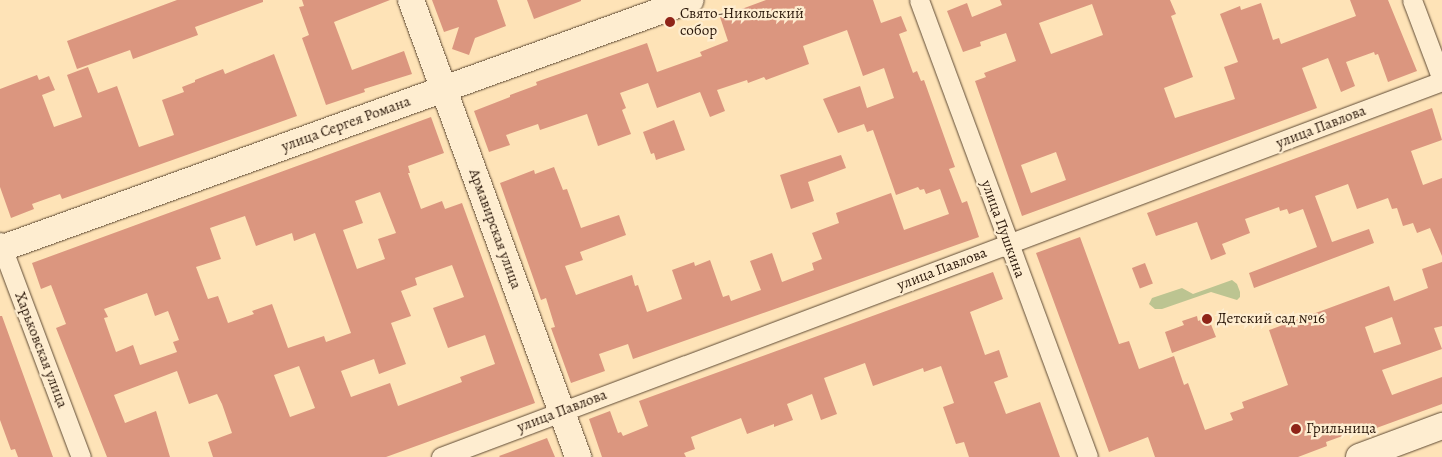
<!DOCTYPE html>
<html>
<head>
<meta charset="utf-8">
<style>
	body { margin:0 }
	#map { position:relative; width:1442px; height:457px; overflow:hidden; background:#fee3b7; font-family:Alegreya,serif }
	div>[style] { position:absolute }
	.green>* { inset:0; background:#bcc491 }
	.building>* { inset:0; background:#db967f; transform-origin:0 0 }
	.roads { filter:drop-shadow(0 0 1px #5f4a34) drop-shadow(0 0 1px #5f4a34) }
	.street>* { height:19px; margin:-9.5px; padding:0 9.5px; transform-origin:9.5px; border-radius:9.5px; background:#feedd0 }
	.secondary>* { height:26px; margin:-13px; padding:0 13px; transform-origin:13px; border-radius:13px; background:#feedd0 }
	.dots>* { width:14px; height:14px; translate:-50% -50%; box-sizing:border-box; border:2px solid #feedd0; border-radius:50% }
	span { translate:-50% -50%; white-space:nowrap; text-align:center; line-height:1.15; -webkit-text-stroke:4.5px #feedd0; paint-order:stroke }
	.poi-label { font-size:15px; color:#2a1709 }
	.left { translate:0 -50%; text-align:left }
	.street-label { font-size:15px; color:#2a1709 }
</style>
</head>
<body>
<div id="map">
	<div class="green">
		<div style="clip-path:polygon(1232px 280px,1237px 284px,1240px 292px,1240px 297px,1237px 300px,1211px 292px,1162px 309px,1155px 309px,1149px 304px,1152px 298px,1182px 288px,1193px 294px)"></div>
	</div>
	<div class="building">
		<div style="clip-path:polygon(177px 0,263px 0,263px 2px,195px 27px,198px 35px,133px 59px,130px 50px,77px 69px,67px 41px)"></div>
		<div style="clip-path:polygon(302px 0,390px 0,334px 22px,352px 70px,404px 51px,412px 74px,364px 89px,365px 92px,326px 105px,302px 38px,309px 35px,299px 7px,304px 6px)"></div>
		<div style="clip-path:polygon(432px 0,497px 0,506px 26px,475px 38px,469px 55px,452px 49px,459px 27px,444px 32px)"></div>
		<div style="clip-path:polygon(527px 0,581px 0,581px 1px,534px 19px)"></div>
		<div style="clip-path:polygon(766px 0,873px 0,881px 23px,901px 16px,907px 31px,899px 34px,913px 73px,917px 71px,921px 81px,924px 80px,955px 167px,949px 169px,962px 203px,967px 201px,979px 237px,633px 359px,628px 344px,599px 354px,605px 371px,571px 383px,551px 328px,555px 327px,546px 298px,541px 300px,500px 183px,534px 170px,535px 174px,554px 167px,563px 190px,567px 189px,581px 228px,619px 215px,626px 235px,580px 252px,583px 260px,565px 266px,576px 295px,632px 275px,635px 286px,638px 285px,647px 312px,682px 299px,672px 270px,694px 262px,695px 266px,710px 260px,723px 297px,729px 295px,731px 301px,761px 290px,750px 261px,772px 253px,782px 282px,814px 270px,812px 263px,822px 259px,812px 233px,839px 223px,836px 213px,891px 193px,904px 230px,949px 214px,940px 189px,926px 194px,924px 189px,920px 190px,918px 187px,896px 195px,873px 130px,867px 132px,864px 124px,838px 133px,823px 99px,860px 86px,867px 108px,894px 98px,884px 68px,863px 76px,847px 30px,803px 46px,809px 64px,766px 80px,764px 77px,748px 83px,747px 80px,717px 90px,725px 111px,710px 117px,700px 92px,657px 108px,648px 83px,620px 93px,626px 108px,622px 110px,631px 134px,598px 146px,587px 114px,540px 130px,538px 124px,506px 135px,510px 145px,489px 152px,474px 111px,510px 97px,510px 95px,537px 85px,536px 82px,647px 43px,657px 72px,702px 56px,700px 52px,728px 41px,720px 17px)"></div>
		<div style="clip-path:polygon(evenodd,1000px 0,1170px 0,1176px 14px,1171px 16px,1193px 77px,1164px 88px,1175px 118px,1235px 99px,1224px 67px,1238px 62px,1220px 14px,1240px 6px,1241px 10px,1261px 3px,1273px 40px,1279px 38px,1281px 44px,1356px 16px,1350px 0,1388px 0,1417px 71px,1388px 82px,1378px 54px,1375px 55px,1374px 52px,1346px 62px,1355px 86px,1341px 92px,1328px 58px,1302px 68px,1317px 108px,1022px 216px,975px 81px,986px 77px,984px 73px,1016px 61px,1006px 33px,980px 42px,981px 46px,963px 52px,947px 11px,967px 3px,972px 17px,1002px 5px,1000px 0,1092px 4px,1103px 35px,1051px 54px,1039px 23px,1092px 4px,1000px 0,1056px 152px,1066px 180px,1031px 193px,1021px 165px,1056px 152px)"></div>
		<div style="clip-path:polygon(274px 54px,297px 116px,62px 199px,60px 194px,32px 204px,34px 209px,11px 218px,0 187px,0 89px,37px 75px,39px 80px,49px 76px,55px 90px,42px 95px,54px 127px,82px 117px,67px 75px,88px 67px,98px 93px,117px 86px,139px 147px,174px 135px,162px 100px,184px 92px,182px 87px,195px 82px,195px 80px,223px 69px,225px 74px)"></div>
		<div style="clip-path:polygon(1432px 108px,1442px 140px,1411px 151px,1423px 185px,1442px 178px,1442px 256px,1430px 228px,1417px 233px,1413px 223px,1403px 226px,1397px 208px,1392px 209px,1388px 198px,1357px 209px,1348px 184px,1315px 196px,1332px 242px,1369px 229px,1374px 243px,1254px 288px,1249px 273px,1317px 247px,1303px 209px,1289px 214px,1287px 209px,1280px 211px,1279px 207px,1245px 219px,1250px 233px,1222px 244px,1226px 254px,1211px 260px,1197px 222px,1156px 236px,1147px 213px)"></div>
		<div style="clip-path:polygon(evenodd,431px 117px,444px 153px,408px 166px,410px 173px,408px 173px,421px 209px,442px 201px,445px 209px,462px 203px,535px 403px,386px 457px,213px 457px,208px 442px,232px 433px,222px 404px,217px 394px,189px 404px,177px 371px,114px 395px,125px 423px,156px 411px,170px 457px,107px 457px,56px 328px,66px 324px,51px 285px,41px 289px,32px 263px,431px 117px,380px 192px,396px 233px,378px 239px,385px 259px,357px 269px,343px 230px,363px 223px,355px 201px,380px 192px,431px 117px,245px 216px,256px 246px,292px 233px,294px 241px,315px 233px,351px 333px,326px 342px,324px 336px,288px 348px,272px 304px,252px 311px,254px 314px,228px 323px,218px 296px,208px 299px,196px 267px,221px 259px,210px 228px,245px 216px,431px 117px,452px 265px,464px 297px,433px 308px,448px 348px,485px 335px,495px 364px,460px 377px,462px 382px,398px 406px,390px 383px,351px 397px,341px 371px,374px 359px,379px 374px,406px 364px,391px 323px,411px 316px,401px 291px,417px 285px,415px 278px,452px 265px,431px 117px,147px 293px,155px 316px,168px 311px,179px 340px,173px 342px,177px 352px,140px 365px,133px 345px,116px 352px,104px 318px,108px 317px,104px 309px,147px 293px,431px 117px,299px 366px,315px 408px,290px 417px,274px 375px,299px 366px)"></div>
		<div style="clip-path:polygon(674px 120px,685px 150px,656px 160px,654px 153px,651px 154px,643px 132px)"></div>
		<div style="clip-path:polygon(841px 155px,846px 168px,808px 182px,814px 201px,791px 209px,780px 175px)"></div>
		<div style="clip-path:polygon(evenodd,1080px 237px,1119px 344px,1129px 341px,1139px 369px,1174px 356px,1184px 385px,1188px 383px,1205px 430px,1233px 420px,1230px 413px,1244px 408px,1242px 402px,1288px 385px,1269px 330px,1389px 286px,1394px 301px,1428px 288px,1422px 269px,1442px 262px,1442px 326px,1434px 328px,1442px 349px,1382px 370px,1392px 395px,1442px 377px,1442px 404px,1371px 430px,1370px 426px,1326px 442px,1327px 446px,1298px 457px,1155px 457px,1148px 437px,1109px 452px,1036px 253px,1080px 237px,1392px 317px,1401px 344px,1374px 353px,1365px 327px,1392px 317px)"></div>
		<div style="left:1145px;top:263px;width:22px;height:14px;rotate:69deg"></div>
		<div style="clip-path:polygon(993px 272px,1003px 299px,970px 312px,985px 355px,999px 350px,1008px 377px,994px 382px,1006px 414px,1040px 402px,1060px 457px,969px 457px,964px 442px,956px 444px,943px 407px,954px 403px,941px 366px,924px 372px,923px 368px,873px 386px,865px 363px,824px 378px,837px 414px,821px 420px,812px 394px,787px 404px,793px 420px,774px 427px,774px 424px,747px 434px,741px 418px,691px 437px,695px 449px,684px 453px,686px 457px,602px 457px,589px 419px,610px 411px,618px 433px,621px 432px,623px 436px,648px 426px,639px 401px)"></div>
		<div style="clip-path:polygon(0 316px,2px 316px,53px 457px,18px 457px,15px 449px,11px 450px,0 420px)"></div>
		<div style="clip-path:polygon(1197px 316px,1198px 321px,1208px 317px,1216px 337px,1172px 353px,1165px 332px,1184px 325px,1182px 321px)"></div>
		<div style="clip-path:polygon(547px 438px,555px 457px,500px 457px,499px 456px)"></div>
	</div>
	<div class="roads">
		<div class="street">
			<div style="left:919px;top:0;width:487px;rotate:69.7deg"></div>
			<div style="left:1412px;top:0;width:85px;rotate:69.4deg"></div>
			<div style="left:0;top:242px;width:230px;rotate:69.4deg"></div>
			<div style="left:441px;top:457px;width:1069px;rotate:-20.59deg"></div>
		</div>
		<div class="secondary">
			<div style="left:411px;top:0;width:487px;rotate:69.9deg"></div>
			<div style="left:0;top:249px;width:734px;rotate:-19.82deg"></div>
			<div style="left:1359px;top:457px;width:89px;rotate:-20.5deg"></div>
		</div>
	</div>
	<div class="dots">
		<div style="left:670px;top:22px;background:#8f2418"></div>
		<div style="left:1207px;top:319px;background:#8f2418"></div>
		<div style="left:1296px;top:429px;background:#8f2418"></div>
	</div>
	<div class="poi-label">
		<span class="left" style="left:680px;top:22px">Свято-Никольский<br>собор</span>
		<span class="left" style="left:1217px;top:319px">Детский сад №16</span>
		<span class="left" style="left:1306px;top:429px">Грильница</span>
	</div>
	<div class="street-label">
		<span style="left:346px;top:124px;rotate:-20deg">улица Сергея Романа</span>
		<span style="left:1321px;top:127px;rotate:-21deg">улица Павлова</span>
		<span style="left:495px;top:229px;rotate:70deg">Армавирская улица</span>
		<span style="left:1003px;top:229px;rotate:70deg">улица Пушкина</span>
		<span style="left:942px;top:269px;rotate:-21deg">улица Павлова</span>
		<span style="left:41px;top:350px;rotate:69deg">Харьковская улица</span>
		<span style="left:562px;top:411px;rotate:-21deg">улица Павлова</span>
	</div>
</div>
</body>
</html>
